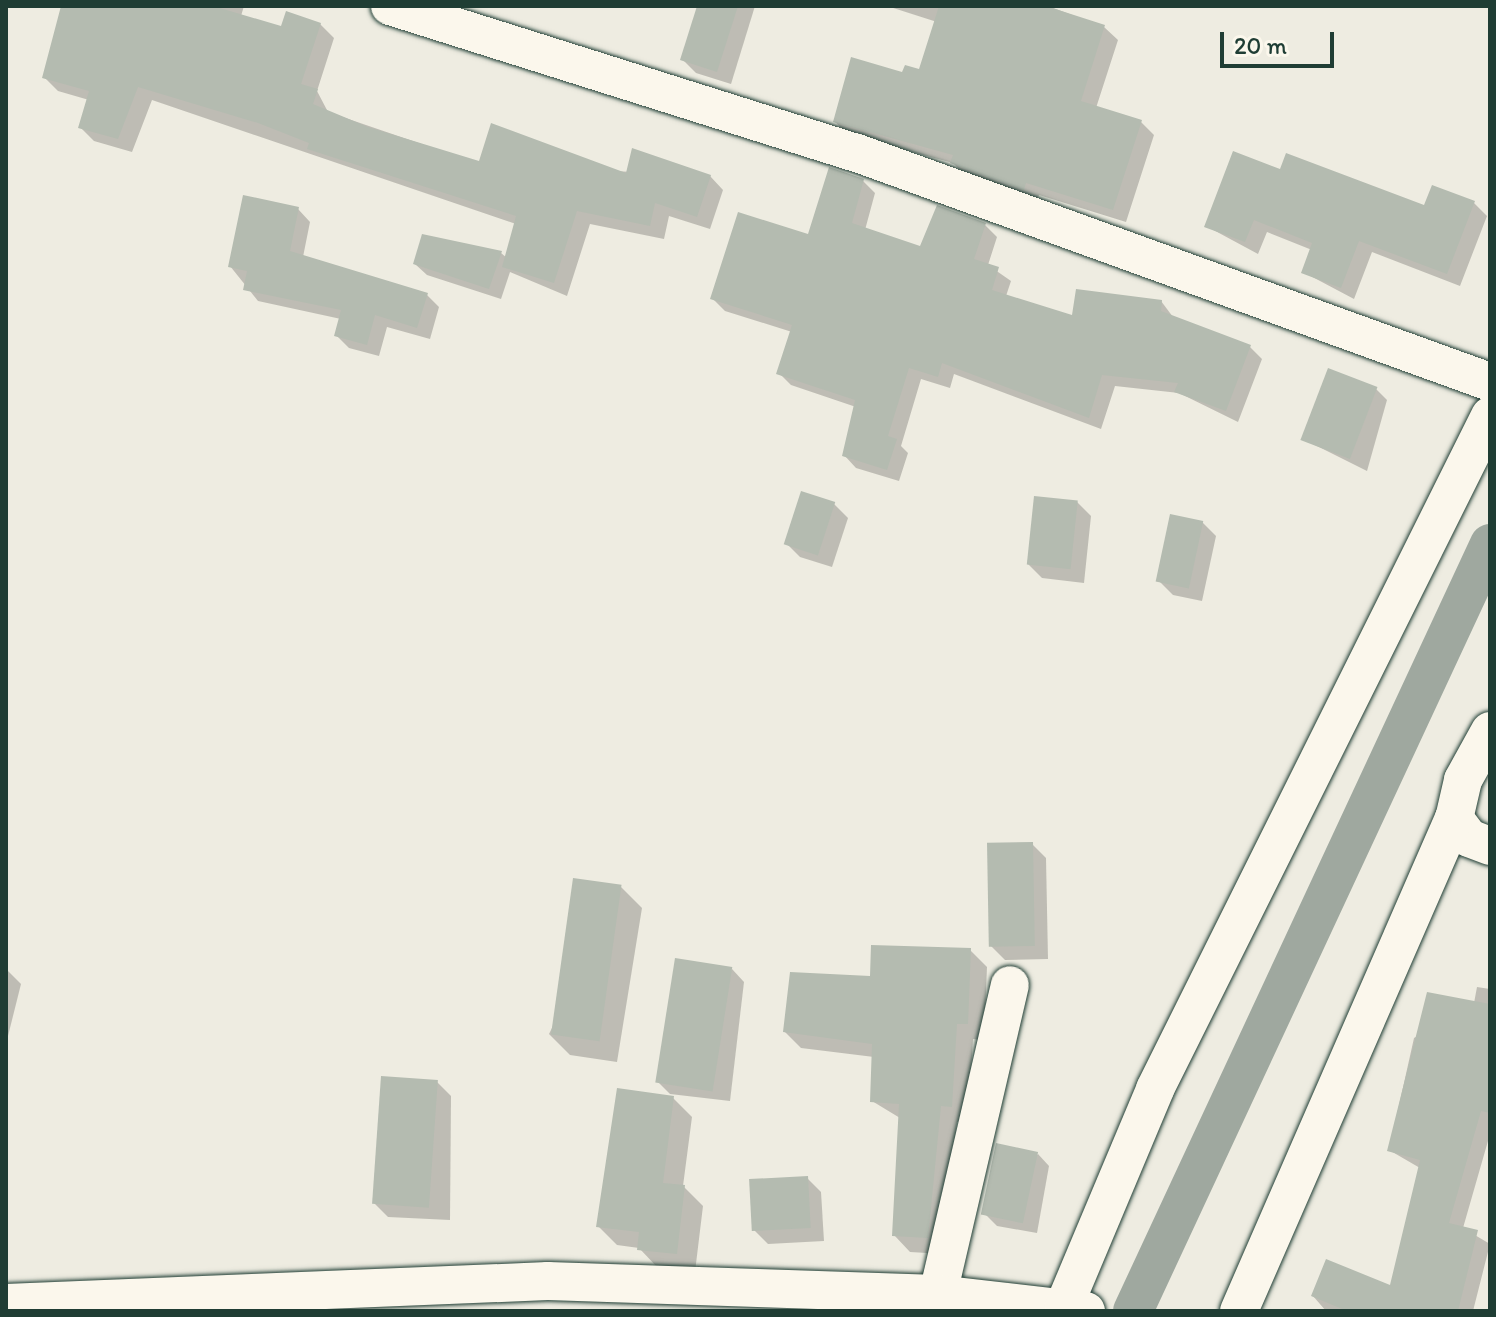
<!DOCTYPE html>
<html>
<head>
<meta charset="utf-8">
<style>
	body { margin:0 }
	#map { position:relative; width:1496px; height:1317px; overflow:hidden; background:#eeece1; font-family:Itim,sans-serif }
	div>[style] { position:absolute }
	.shadow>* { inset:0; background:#0003 }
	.canal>* { height:40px; margin:-20px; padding:0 20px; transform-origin:20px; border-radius:20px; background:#9fa89f }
	.building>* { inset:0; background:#b4bbb0; transform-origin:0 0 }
	.roads { filter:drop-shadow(0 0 2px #1f3d34) drop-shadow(0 0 2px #1f3d34) }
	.street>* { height:38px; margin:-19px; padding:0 19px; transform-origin:19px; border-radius:19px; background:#fbf7ec }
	span { translate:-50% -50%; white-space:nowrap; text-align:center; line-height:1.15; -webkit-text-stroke:6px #fbf7ec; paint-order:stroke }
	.frame { position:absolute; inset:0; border:8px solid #1f3d34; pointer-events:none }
	.scale { position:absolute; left:1220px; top:32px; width:114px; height:36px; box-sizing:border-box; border:4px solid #1f3d34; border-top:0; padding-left:10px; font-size:24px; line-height:28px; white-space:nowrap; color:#1f3d34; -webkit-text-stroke:6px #fbf7ec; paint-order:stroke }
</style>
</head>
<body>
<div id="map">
	<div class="shadow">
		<div style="clip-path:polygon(64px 6px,244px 6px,241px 16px,283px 28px,320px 24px,334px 38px,317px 91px,328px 112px,480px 164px,710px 176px,723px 190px,710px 229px,669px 216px,664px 239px,590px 224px,567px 296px,510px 272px,501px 299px,427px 275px,415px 264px,501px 253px,507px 258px,516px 224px,152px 100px,132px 152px,94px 141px,81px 128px,89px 100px,58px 91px,44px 77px)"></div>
		<div style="clip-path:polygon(700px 6px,755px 6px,731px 84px,696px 73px,683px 60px)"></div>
		<div style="clip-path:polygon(887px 6px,1048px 6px,1104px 27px,1118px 40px,1096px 108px,1141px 122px,1154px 135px,1126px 222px,1039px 195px,1037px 202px,966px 176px,953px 163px,849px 135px,835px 122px,904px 75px,921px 72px,937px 22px)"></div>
		<div style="clip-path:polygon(1281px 172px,1425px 208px,1474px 203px,1487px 216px,1460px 286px,1372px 252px,1354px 299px,1303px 272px,1312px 250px,1267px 232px,1258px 254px,1206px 226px)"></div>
		<div style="clip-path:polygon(863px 181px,875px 193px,865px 230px,921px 248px,985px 225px,997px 237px,988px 265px,1011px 281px,1006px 296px,1073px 318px,1161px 301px,1173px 317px,1250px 347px,1262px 359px,1238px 422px,1179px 393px,1115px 386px,1101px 429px,954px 374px,950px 388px,921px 379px,901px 446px,908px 453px,899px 481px,856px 468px,844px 455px,856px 407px,791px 385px,779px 373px,792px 332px,725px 311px,712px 298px,809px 236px)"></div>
		<div style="clip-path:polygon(298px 209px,310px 222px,303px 257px,427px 295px,439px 307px,430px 339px,387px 327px,379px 356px,349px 348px,336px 335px,341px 319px,258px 301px,230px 266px)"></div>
		<div style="clip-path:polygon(1376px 389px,1387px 400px,1367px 471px,1303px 439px)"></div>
		<div style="clip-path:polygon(1077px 502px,1091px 516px,1084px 583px,1042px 578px,1028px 564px)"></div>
		<div style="clip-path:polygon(834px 504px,848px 518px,832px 567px,800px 557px,786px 543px)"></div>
		<div style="clip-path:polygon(1202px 522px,1216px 536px,1202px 601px,1173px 595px,1159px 581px)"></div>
		<div style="clip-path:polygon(1032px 844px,1046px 858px,1048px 959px,1005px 960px,991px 946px)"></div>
		<div style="clip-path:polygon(621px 887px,642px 908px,617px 1062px,570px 1055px,549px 1034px)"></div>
		<div style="clip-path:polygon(970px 950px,987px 967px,984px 1040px,973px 1039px,968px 1122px,957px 1122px,944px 1254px,910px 1252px,894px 1235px,900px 1118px,872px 1101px,874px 1057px,801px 1048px,785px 1032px,872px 978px)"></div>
		<div style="clip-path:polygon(6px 969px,21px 984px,7px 1040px,6px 1040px)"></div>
		<div style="clip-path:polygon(732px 969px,744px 982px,730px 1101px,670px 1094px,657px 1081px)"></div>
		<div style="clip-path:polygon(1477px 987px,1490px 989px,1490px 1134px,1463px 1228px,1490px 1244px,1473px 1311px,1326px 1311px,1313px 1296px,1391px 1287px,1420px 1168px,1389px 1150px,1414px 1038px,1474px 1003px)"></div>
		<div style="clip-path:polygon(437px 1082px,451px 1096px,450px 1220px,388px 1217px,374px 1203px)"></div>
		<div style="clip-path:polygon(673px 1098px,692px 1117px,683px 1186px,703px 1206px,695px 1272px,658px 1268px,639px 1248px,617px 1245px,598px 1226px)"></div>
		<div style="clip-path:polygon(1038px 1154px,1049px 1166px,1037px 1233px,997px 1226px,985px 1214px)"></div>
		<div style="clip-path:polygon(807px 1178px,821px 1192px,824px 1241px,768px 1244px,754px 1230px)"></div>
	</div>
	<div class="canal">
		<div style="left:1133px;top:1311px;width:846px;rotate:-65.04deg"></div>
	</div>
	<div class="building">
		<div style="clip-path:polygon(61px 6px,213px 6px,281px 26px,286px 11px,321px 23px,301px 84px,318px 89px,313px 104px,368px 127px,479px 161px,491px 123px,626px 173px,632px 148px,711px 175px,697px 217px,655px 203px,650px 226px,577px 211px,554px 283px,502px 267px,516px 216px,307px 149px,309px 143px,258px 123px,138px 87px,118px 139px,78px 128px,89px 91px,42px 78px)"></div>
		<div style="clip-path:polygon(697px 6px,738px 6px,717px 72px,680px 60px)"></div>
		<div style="clip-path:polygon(939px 6px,1046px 6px,1105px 25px,1081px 101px,1142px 120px,1113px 210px,1026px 183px,1024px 190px,950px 163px,953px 155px,833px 122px,851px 57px,902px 72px,905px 65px,919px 69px)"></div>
		<div style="clip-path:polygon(1233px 151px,1280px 169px,1286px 153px,1424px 205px,1432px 185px,1475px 201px,1447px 274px,1359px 241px,1341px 288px,1301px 273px,1312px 243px,1254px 220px,1245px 242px,1204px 227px)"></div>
		<div style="clip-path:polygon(829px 167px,864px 179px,852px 223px,920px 246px,937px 205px,986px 223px,974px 259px,999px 267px,992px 290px,1072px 315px,1076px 289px,1162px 300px,1161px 311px,1251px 345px,1226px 411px,1174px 392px,1178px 383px,1102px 375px,1089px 418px,942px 363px,938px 377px,909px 368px,888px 436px,897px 439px,887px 470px,842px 456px,855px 400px,776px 374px,792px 325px,710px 299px,738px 212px,808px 234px)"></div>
		<div style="clip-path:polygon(243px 195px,299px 207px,290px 251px,428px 293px,417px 328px,375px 315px,367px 345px,334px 336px,341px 310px,243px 290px,247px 271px,228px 267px)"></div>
		<div style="clip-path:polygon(422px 234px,502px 251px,489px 289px,413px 264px)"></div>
		<div style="left:1328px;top:368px;width:53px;height:77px;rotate:21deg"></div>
		<div style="left:801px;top:491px;width:36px;height:56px;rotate:18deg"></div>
		<div style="left:1034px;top:496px;width:44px;height:69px;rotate:6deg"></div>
		<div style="left:1170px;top:514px;width:34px;height:69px;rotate:12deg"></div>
		<div style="left:1033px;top:842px;width:104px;height:46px;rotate:89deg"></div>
		<div style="left:573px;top:878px;width:49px;height:158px;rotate:8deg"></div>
		<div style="clip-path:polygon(871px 945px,971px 948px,968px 1024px,957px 1024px,952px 1107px,941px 1106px,928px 1238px,892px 1236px,899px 1104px,870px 1102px,872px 1044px,783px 1032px,790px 972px,870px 976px)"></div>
		<div style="left:675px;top:958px;width:58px;height:126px;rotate:9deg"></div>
		<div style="clip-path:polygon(1427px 992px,1490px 1004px,1490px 1113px,1481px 1111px,1449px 1223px,1478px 1230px,1458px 1311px,1347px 1311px,1311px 1296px,1326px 1259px,1390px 1285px,1420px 1160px,1387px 1151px)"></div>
		<div style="left:381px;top:1076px;width:57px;height:128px;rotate:4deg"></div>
		<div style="clip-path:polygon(617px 1088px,674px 1096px,663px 1183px,685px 1185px,677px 1254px,637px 1250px,639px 1232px,596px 1227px)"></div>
		<div style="left:996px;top:1143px;width:43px;height:73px;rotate:12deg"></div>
		<div style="left:808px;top:1176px;width:52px;height:59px;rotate:87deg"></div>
	</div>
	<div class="roads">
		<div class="street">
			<div style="left:390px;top:6px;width:490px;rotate:17.5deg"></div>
			<div style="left:857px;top:153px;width:673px;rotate:19.89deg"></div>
			<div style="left:1490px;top:731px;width:56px;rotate:118.9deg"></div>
			<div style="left:1463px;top:780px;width:39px;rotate:103deg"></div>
			<div style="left:1454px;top:818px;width:25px;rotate:53deg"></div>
			<div style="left:1469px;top:838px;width:22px;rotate:21deg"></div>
			<div style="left:938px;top:1294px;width:317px;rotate:-76.9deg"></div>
			<div style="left:6px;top:1303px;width:542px;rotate:-2.32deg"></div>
			<div style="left:548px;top:1281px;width:390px;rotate:1.9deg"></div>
			<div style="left:938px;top:1294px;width:149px;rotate:6.6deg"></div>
			<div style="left:1064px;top:1306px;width:235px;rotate:-67.2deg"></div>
			<div style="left:1155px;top:1089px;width:752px;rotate:-63.54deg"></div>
			<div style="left:1239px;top:1311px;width:538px;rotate:-66.44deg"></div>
		</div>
	</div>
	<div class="frame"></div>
	<div class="scale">20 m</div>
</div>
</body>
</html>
